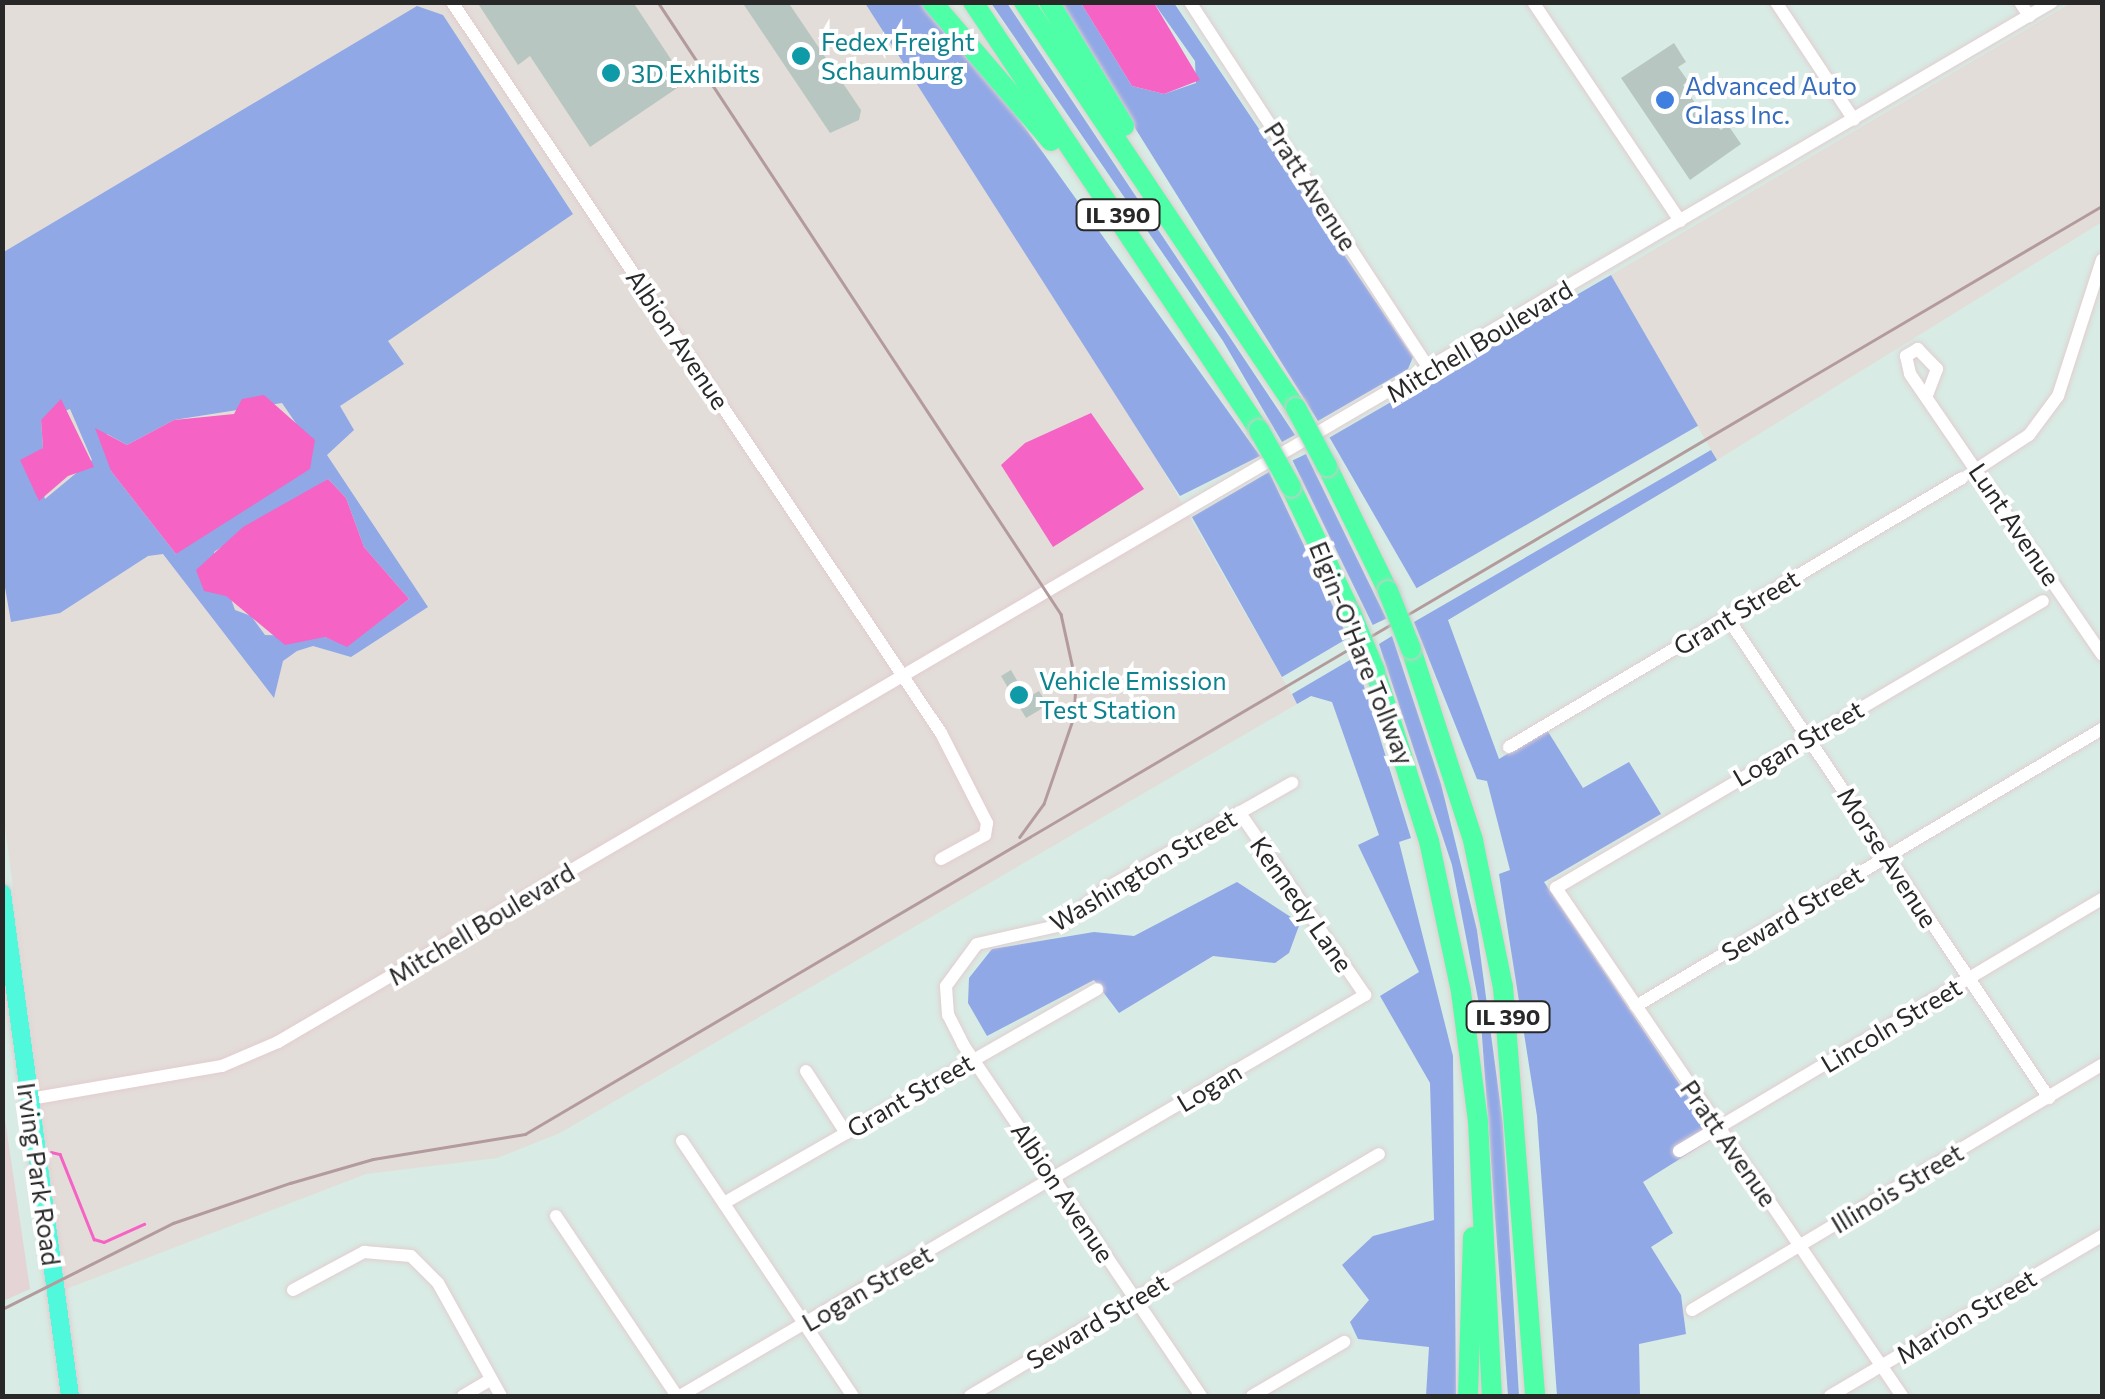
<!DOCTYPE html>
<html>
<head>
<meta charset="utf-8">
<style>
	body { margin:0 }
	#map { position:relative; width:2105px; height:1399px; overflow:hidden; background:#d8ebe4; font-family:Commissioner,sans-serif }
	div>[style] { position:absolute }
	.industrial>* { inset:0; background:#e3ddd9 }
	.airport>* { inset:0; background:#e4d4d5 }
	.green>* { inset:0; background:#90a8e6; transform-origin:0 0 }
	.water>* { inset:0; background:#f563c4 }
	.stream>* { height:2.5px; margin:-1.25px; padding:0 1.25px; transform-origin:1.25px; border-radius:1.25px; background:#f563c4 }
	.building>* { inset:0; background:#b8c6c1 }
	.roads { filter:drop-shadow(0 0 2px #e2cdd0) drop-shadow(0 0 2px #e2cdd0) }
	.minor>* { height:12px; margin:-6px; padding:0 6px; transform-origin:6px; border-radius:6px; background:#fff }
	.major>* { height:18px; margin:-9px; padding:0 9px; transform-origin:9px; border-radius:9px; background:#50f8dc }
	.highway>* { height:20px; margin:-10px; padding:0 10px; transform-origin:10px; border-radius:10px; background:#4fffa7 }
	.rail>* { height:2.5px; margin:-1.25px; padding:0 1.25px; transform-origin:1.25px; border-radius:1.25px; background:#b39b9d }
	.bridges { filter:drop-shadow(0 0 2px #cbcbcb) drop-shadow(0 0 2px #cbcbcb) }
	.highway-bridge>* { height:20px; margin:-10px; padding:0 10px; transform-origin:10px; border-radius:10px; background:#4fffa7 }
	.dots>* { width:28px; height:28px; translate:-50% -50%; box-sizing:border-box; border:5px solid #fff; border-radius:50% }
	span { translate:-50% -50%; white-space:nowrap; text-align:center; line-height:1.15; -webkit-text-stroke:8px #fff; paint-order:stroke }
	.shield-label span { padding:2px 8px; background:#fff; border:2px solid; border-radius:8px; -webkit-text-stroke-width:0 }
	.shield-label { font-size:22px; color:#282828; font-weight:700 }
	.culture-label { font-size:25px; color:#0d838f }
	.left { translate:0 -50%; text-align:left }
	.shop-label { font-size:25px; color:#366cbe }
	.street-label { font-size:25px; color:#282828 }
	.frame { position:absolute; inset:0; border:5px solid #282828; pointer-events:none }
</style>
</head>
<body>
<div id="map">
	<div class="industrial">
		<div style="clip-path:polygon(2px 3px,865px 3px,1104px 367px,1297px 704px,560px 1133px,497px 1158px,366px 1174px,66px 1289px,2px 804px)"></div>
		<div style="clip-path:polygon(2071px 3px,2102px 3px,2102px 222px,1717px 460px,1611px 275px)"></div>
	</div>
	<div class="airport">
		<div style="clip-path:polygon(2px 1099px,30px 1289px,3px 1301px,2px 1301px)"></div>
	</div>
	<div class="green">
		<div style="clip-path:polygon(865px 3px,922px 3px,973px 55px,1260px 456px,1180px 496px)"></div>
		<div style="clip-path:polygon(991px 3px,1007px 3px,1295px 435px,1282px 442px,1223px 341px)"></div>
		<div style="clip-path:polygon(1057px 3px,1081px 3px,1132px 86px,1164px 94px,1196px 83px,1195px 61px,1154px 3px,1174px 3px,1413px 357px,1408px 369px,1318px 421px)"></div>
		<div style="clip-path:polygon(evenodd,417px 6px,443px 15px,573px 214px,388px 341px,404px 364px,340px 406px,354px 430px,327px 455px,428px 607px,351px 657px,313px 646px,297px 651px,283px 661px,274px 698px,163px 554px,148px 556px,60px 613px,11px 622px,2px 570px,2px 253px,417px 6px,282px 403px,304px 435px,176px 554px,111px 471px,107px 434px,127px 445px,174px 420px,282px 403px,417px 6px,70px 409px,92px 460px,45px 499px,34px 459px,43px 448px,41px 420px,70px 409px,417px 6px,328px 479px,346px 498px,364px 547px,409px 599px,347px 646px,325px 637px,265px 635px,251px 616px,235px 610px,214px 552px,328px 479px)"></div>
		<div style="left:1611px;top:275px;width:174px;height:325px;rotate:60deg"></div>
		<div style="clip-path:polygon(1711px 450px,1717px 460px,1448px 620px,1499px 759px,1547px 730px,1583px 788px,1629px 762px,1661px 814px,1544px 882px,1715px 1137px,1643px 1182px,1673px 1233px,1651px 1247px,1681px 1295px,1686px 1334px,1639px 1344px,1640px 1396px,1557px 1396px,1537px 1116px,1499px 874px,1510px 870px,1487px 781px,1477px 779px,1414px 622px)"></div>
		<div style="left:1306px;top:454px;width:183px;height:15px;rotate:64deg"></div>
		<div style="clip-path:polygon(1269px 472px,1348px 638px,1282px 677px,1192px 517px)"></div>
		<div style="clip-path:polygon(1392px 636px,1441px 784px,1477px 930px,1503px 1124px,1519px 1396px,1508px 1396px,1480px 1009px,1452px 865px,1379px 644px)"></div>
		<div style="clip-path:polygon(1355px 657px,1411px 838px,1399px 842px,1453px 1056px,1456px 1396px,1426px 1396px,1429px 1347px,1358px 1339px,1350px 1322px,1369px 1300px,1342px 1265px,1373px 1236px,1434px 1220px,1430px 1083px,1380px 996px,1419px 972px,1358px 845px,1379px 835px,1332px 702px,1311px 696px,1297px 704px,1292px 694px)"></div>
		<div style="clip-path:polygon(1237px 882px,1300px 923px,1289px 953px,1275px 963px,1213px 956px,1119px 1013px,1094px 980px,987px 1036px,968px 1003px,969px 978px,992px 949px,1094px 932px,1134px 936px)"></div>
	</div>
	<div class="water">
		<div style="clip-path:polygon(1081px 3px,1154px 3px,1200px 80px,1164px 94px,1132px 86px)"></div>
		<div style="clip-path:polygon(264px 395px,315px 440px,310px 469px,176px 554px,111px 471px,95px 428px,127px 445px,174px 420px,234px 414px,242px 399px)"></div>
		<div style="clip-path:polygon(61px 399px,94px 467px,68px 476px,39px 501px,20px 460px,43px 448px,41px 420px)"></div>
		<div style="clip-path:polygon(1091px 413px,1144px 489px,1053px 547px,1001px 465px,1025px 443px)"></div>
		<div style="clip-path:polygon(328px 479px,346px 498px,364px 547px,409px 599px,347px 647px,325px 637px,285px 645px,226px 596px,204px 591px,196px 570px,243px 527px)"></div>
	</div>
	<div class="stream">
		<div style="left:51px;top:1152px;width:9px;rotate:13deg"></div>
		<div style="left:60px;top:1154px;width:92px;rotate:68.2deg"></div>
		<div style="left:94px;top:1239px;width:10px;rotate:17deg"></div>
		<div style="left:104px;top:1242px;width:44px;rotate:-24.2deg"></div>
	</div>
	<div class="building">
		<div style="clip-path:polygon(477px 2px,633px 2px,686px 82px,590px 147px,530px 56px,518px 65px)"></div>
		<div style="clip-path:polygon(742px 2px,788px 2px,861px 110px,859px 120px,830px 133px)"></div>
		<div style="clip-path:polygon(1674px 43px,1686px 62px,1678px 67px,1688px 81px,1683px 85px,1706px 119px,1721px 130px,1728px 125px,1741px 144px,1690px 180px,1621px 78px)"></div>
		<div style="clip-path:polygon(1011px 670px,1027px 698px,1039px 691px,1048px 705px,1026px 718px,1001px 676px)"></div>
	</div>
	<div class="roads">
		<div class="minor">
			<div style="left:452px;top:2px;width:879px;rotate:56.22deg"></div>
			<div style="left:941px;top:733px;width:101px;rotate:62.9deg"></div>
			<div style="left:987px;top:823px;width:12px;rotate:99deg"></div>
			<div style="left:985px;top:835px;width:50px;rotate:151.4deg"></div>
			<div style="left:1190px;top:2px;width:439px;rotate:56.9deg"></div>
			<div style="left:1533px;top:2px;width:264px;rotate:56.1deg"></div>
			<div style="left:1776px;top:2px;width:141px;rotate:56.5deg"></div>
			<div style="left:2020px;top:2px;width:17px;rotate:57deg"></div>
			<div style="left:1927px;top:395px;width:28px;rotate:-69deg"></div>
			<div style="left:1937px;top:369px;width:28px;rotate:-134deg"></div>
			<div style="left:1918px;top:349px;width:14px;rotate:150deg"></div>
			<div style="left:1906px;top:356px;width:18px;rotate:77deg"></div>
			<div style="left:1910px;top:374px;width:340px;rotate:55.6deg"></div>
			<div style="left:1977px;top:469px;width:62px;rotate:-33.2deg"></div>
			<div style="left:2029px;top:435px;width:49px;rotate:-53.4deg"></div>
			<div style="left:2058px;top:396px;width:143px;rotate:-72.1deg"></div>
			<div style="left:1727px;top:617px;width:579px;rotate:56.2deg"></div>
			<div style="left:1509px;top:747px;width:527px;rotate:-30.7deg"></div>
			<div style="left:1636px;top:1006px;width:542px;rotate:-30.73deg"></div>
			<div style="left:806px;top:1071px;width:74px;rotate:57.2deg"></div>
			<div style="left:30px;top:1099px;width:195px;rotate:-9.8deg"></div>
			<div style="left:222px;top:1066px;width:61px;rotate:-23.2deg"></div>
			<div style="left:278px;top:1042px;width:2056px;rotate:-30.38deg"></div>
			<div style="left:682px;top:1141px;width:307px;rotate:56.2deg"></div>
			<div style="left:1679px;top:1151px;width:492px;rotate:-30.8deg"></div>
			<div style="left:724px;top:1203px;width:430px;rotate:-29.8deg"></div>
			<div style="left:556px;top:1216px;width:217px;rotate:56.1deg"></div>
			<div style="left:293px;top:1290px;width:81px;rotate:-28.2deg"></div>
			<div style="left:364px;top:1252px;width:47px;rotate:4.9deg"></div>
			<div style="left:411px;top:1256px;width:38px;rotate:45deg"></div>
			<div style="left:438px;top:1283px;width:129px;rotate:60.9deg"></div>
			<div style="left:1692px;top:1310px;width:478px;rotate:-30.9deg"></div>
			<div style="left:463px;top:1396px;width:31px;rotate:-31deg"></div>
			<div style="left:680px;top:1396px;width:794px;rotate:-30.34deg"></div>
			<div style="left:1365px;top:995px;width:222px;rotate:-124.5deg"></div>
			<div style="left:970px;top:1396px;width:475px;rotate:-30.6deg"></div>
			<div style="left:1201px;top:1396px;width:425px;rotate:-124.1deg"></div>
			<div style="left:963px;top:1044px;width:33px;rotate:-117deg"></div>
			<div style="left:948px;top:1015px;width:29px;rotate:-94deg"></div>
			<div style="left:946px;top:986px;width:52px;rotate:-53.6deg"></div>
			<div style="left:977px;top:944px;width:86px;rotate:-12.7deg"></div>
			<div style="left:1061px;top:925px;width:59px;rotate:-38.8deg"></div>
			<div style="left:1107px;top:888px;width:213px;rotate:-29.6deg"></div>
			<div style="left:1252px;top:1396px;width:107px;rotate:-30.4deg"></div>
			<div style="left:1830px;top:1396px;width:316px;rotate:-30.5deg"></div>
			<div style="left:1902px;top:1396px;width:615px;rotate:-124.26deg"></div>
			<div style="left:1556px;top:888px;width:565px;rotate:-30.51deg"></div>
		</div>
		<div class="major">
			<div style="left:2px;top:893px;width:508px;rotate:82.3deg"></div>
		</div>
		<div class="highway">
			<div style="left:932px;top:2px;width:183px;rotate:49.4deg"></div>
			<div style="left:973px;top:2px;width:515px;rotate:56.25deg"></div>
			<div style="left:1024px;top:2px;width:489px;rotate:56.2deg"></div>
			<div style="left:1049px;top:2px;width:145px;rotate:58.8deg"></div>
			<div style="left:1327px;top:466px;width:139px;rotate:64deg"></div>
			<div style="left:1291px;top:487px;width:140px;rotate:64.5deg"></div>
			<div style="left:1411px;top:649px;width:201px;rotate:72deg"></div>
			<div style="left:1473px;top:840px;width:150px;rotate:78.5deg"></div>
			<div style="left:1503px;top:987px;width:410px;rotate:85.5deg"></div>
			<div style="left:1375px;top:671px;width:178px;rotate:72.4deg"></div>
			<div style="left:1429px;top:841px;width:154px;rotate:78deg"></div>
			<div style="left:1461px;top:992px;width:130px;rotate:82.5deg"></div>
			<div style="left:1478px;top:1121px;width:275px;rotate:87.1deg"></div>
			<div style="left:1468px;top:1396px;width:159px;rotate:-88.2deg"></div>
		</div>
	</div>
	<div class="rail">
		<div style="left:658px;top:2px;width:733px;rotate:56.64deg"></div>
		<div style="left:1061px;top:614px;width:70px;rotate:77.6deg"></div>
		<div style="left:1076px;top:682px;width:35px;rotate:93deg"></div>
		<div style="left:1074px;top:717px;width:92px;rotate:109deg"></div>
		<div style="left:1044px;top:804px;width:41px;rotate:126deg"></div>
		<div style="left:2px;top:1309px;width:191px;rotate:-26.7deg"></div>
		<div style="left:173px;top:1223px;width:124px;rotate:-18.9deg"></div>
		<div style="left:290px;top:1183px;width:86px;rotate:-16.1deg"></div>
		<div style="left:373px;top:1159px;width:154px;rotate:-9.3deg"></div>
		<div style="left:525px;top:1134px;width:1830px;rotate:-30.48deg"></div>
	</div>
	<div class="bridges">
		<div class="highway-bridge">
			<div style="left:1296px;top:408px;width:66px;rotate:61.9deg"></div>
			<div style="left:1259px;top:430px;width:65px;rotate:60.7deg"></div>
			<div style="left:1388px;top:591px;width:62px;rotate:68.4deg"></div>
			<div style="left:1351px;top:613px;width:63px;rotate:67.5deg"></div>
		</div>
	</div>
	<div class="dots">
		<div style="left:801px;top:56px;background:#0f9aa8"></div>
		<div style="left:611px;top:73px;background:#0f9aa8"></div>
		<div style="left:1665px;top:100px;background:#3f7fe0"></div>
		<div style="left:1019px;top:695px;background:#0f9aa8"></div>
	</div>
	<div class="shield-label">
		<span style="left:1118px;top:215px">IL 390</span>
		<span style="left:1508px;top:1017px">IL 390</span>
	</div>
	<div class="culture-label">
		<span class="left" style="left:821px;top:56px">Fedex Freight<br>Schaumburg</span>
		<span class="left" style="left:631px;top:73px">3D Exhibits</span>
		<span class="left" style="left:1039px;top:695px">Vehicle Emission<br>Test Station</span>
	</div>
	<div class="shop-label">
		<span class="left" style="left:1685px;top:100px">Advanced Auto<br>Glass Inc.</span>
	</div>
	<div class="street-label">
		<span style="left:1311px;top:186px;rotate:57deg">Pratt Avenue</span>
		<span style="left:678px;top:339px;rotate:56deg">Albion Avenue</span>
		<span style="left:1479px;top:341px;rotate:-31deg">Mitchell Boulevard</span>
		<span style="left:2015px;top:524px;rotate:56deg">Lunt Avenue</span>
		<span style="left:1736px;top:612px;rotate:-31deg">Grant Street</span>
		<span style="left:1362px;top:653px;rotate:68deg">Elgin-O'Hare Tollway</span>
		<span style="left:1798px;top:743px;rotate:-30deg">Logan Street</span>
		<span style="left:1888px;top:857px;rotate:57deg">Morse Avenue</span>
		<span style="left:1143px;top:870px;rotate:-31deg">Washington Street</span>
		<span style="left:1302px;top:904px;rotate:55deg">Kennedy Lane</span>
		<span style="left:1792px;top:913px;rotate:-31deg">Seward Street</span>
		<span style="left:481px;top:924px;rotate:-31deg">Mitchell Boulevard</span>
		<span style="left:1891px;top:1025px;rotate:-31deg">Lincoln Street</span>
		<span style="left:1209px;top:1087px;rotate:-31deg">Logan</span>
		<span style="left:910px;top:1095px;rotate:-30deg">Grant Street</span>
		<span style="left:1729px;top:1143px;rotate:55deg">Pratt Avenue</span>
		<span style="left:39px;top:1174px;rotate:82deg">Irving Park Road</span>
		<span style="left:1897px;top:1188px;rotate:-31deg">Illinois Street</span>
		<span style="left:1063px;top:1192px;rotate:56deg">Albion Avenue</span>
		<span style="left:867px;top:1288px;rotate:-30deg">Logan Street</span>
		<span style="left:1966px;top:1316px;rotate:-31deg">Marion Street</span>
		<span style="left:1097px;top:1321px;rotate:-31deg">Seward Street</span>
	</div>
	<div class="frame"></div>
</div>
</body>
</html>
